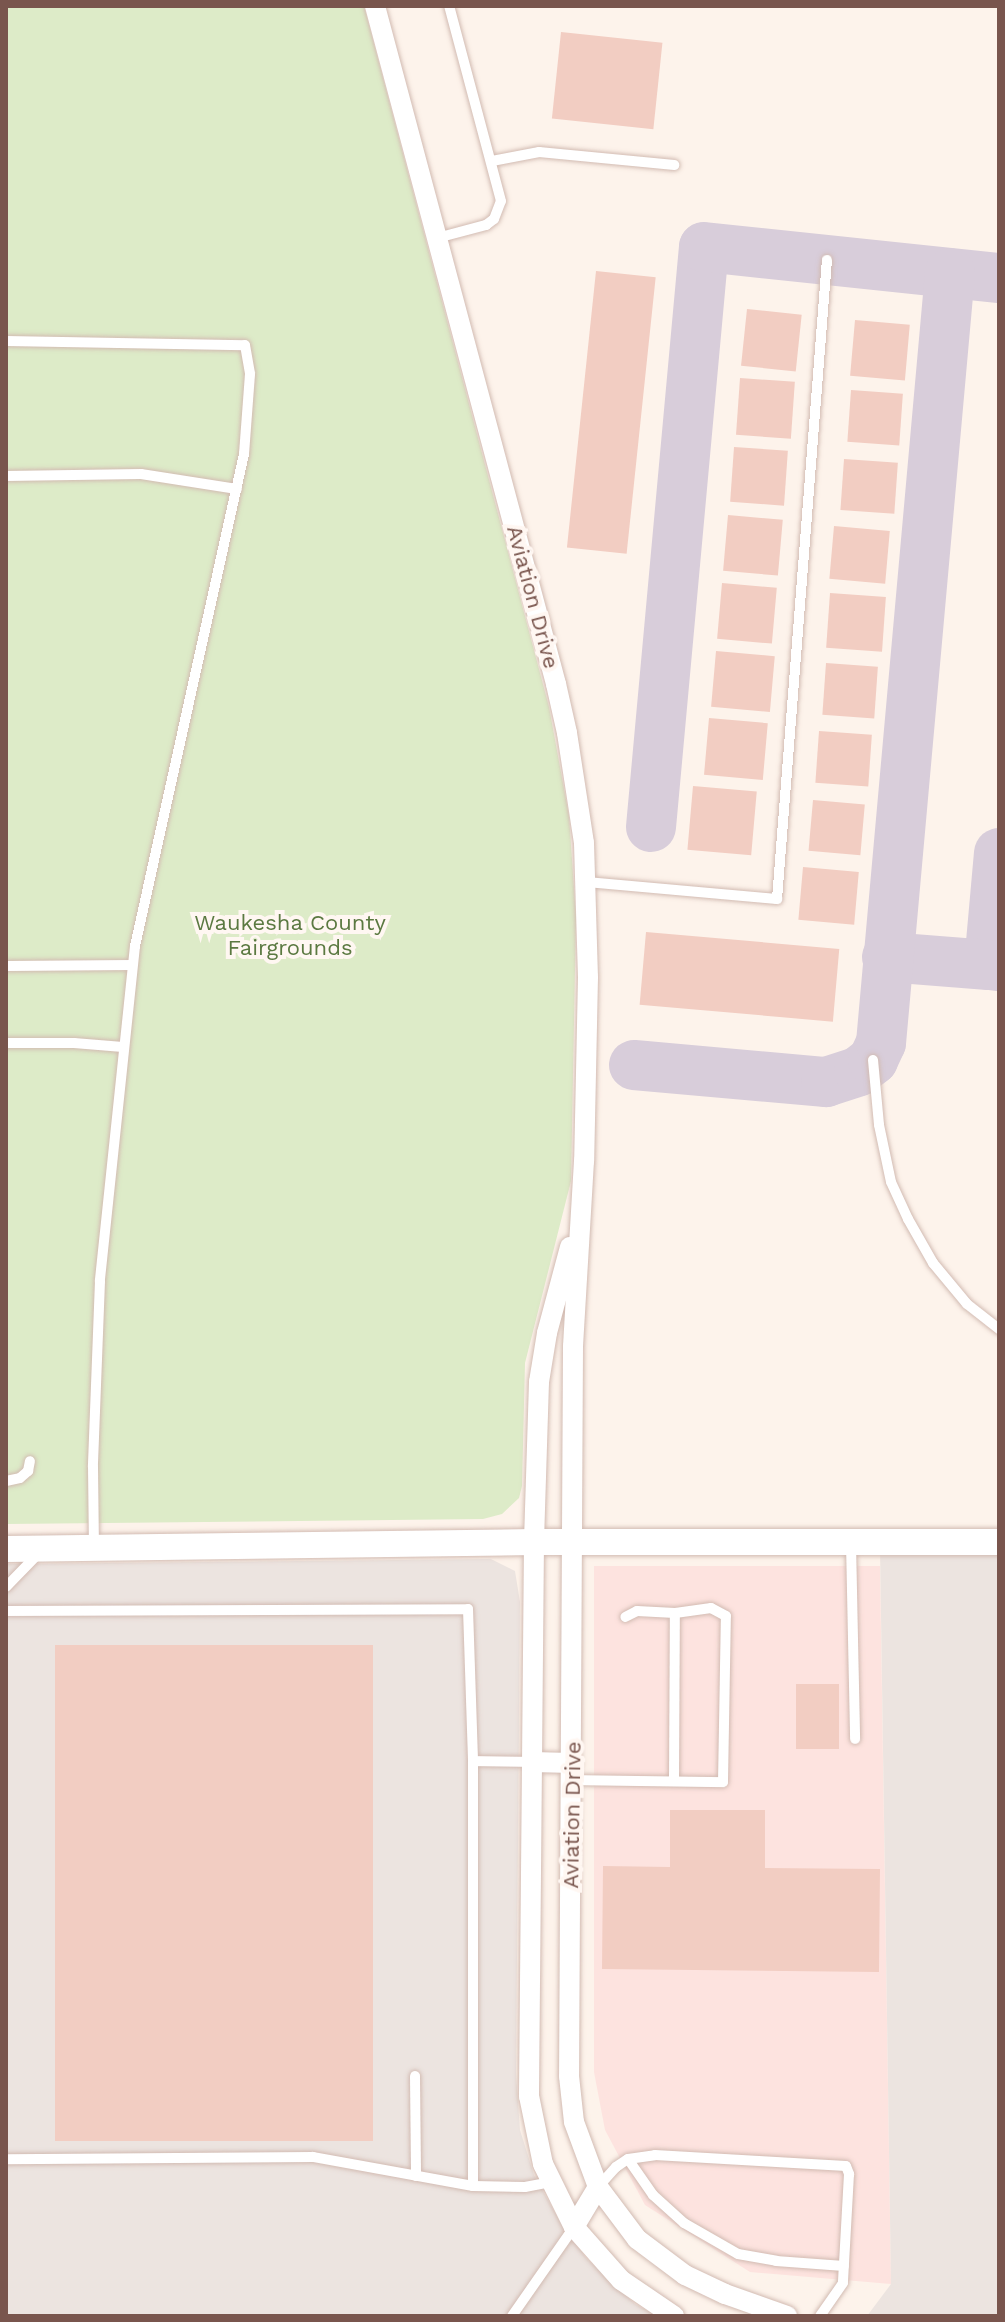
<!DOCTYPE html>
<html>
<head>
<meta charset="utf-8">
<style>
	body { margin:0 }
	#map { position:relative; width:1005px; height:2322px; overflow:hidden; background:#fdf3eb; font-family:"Work Sans",sans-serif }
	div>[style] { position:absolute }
	.commercial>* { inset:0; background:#fde3df }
	.industrial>* { inset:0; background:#ece4e0 }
	.green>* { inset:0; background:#ddebc8 }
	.taxiway>* { height:50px; margin:-25px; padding:0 25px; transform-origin:25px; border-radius:25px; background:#d8cdda }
	.building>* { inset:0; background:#f2cdc2; transform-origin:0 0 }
	.roads { filter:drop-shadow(0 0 2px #d2bbb2) drop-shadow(0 0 2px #d2bbb2) }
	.service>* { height:10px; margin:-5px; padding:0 5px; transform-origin:5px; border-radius:5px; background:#fff }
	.minor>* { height:20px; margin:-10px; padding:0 10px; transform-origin:10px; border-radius:10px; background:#fff }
	.tertiary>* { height:26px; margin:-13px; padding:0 13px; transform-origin:13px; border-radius:13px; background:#fff }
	span { translate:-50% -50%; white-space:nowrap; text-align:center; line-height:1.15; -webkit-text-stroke:8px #fff7f2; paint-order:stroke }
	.street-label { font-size:22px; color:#79554d }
	.park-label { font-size:22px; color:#5b7941 }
	.frame { position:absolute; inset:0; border:8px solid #79554d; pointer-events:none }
</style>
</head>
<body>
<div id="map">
	<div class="commercial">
		<div style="clip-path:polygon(594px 1566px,880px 1566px,891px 2284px,750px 2272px,645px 2205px,605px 2130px,594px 2072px)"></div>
	</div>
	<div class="industrial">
		<div style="clip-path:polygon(880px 1549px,999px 1549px,999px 2316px,867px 2316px,891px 2284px)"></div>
		<div style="clip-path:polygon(491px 1559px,515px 1571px,520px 1602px,516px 2074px,520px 2130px,534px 2175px,559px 2220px,586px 2258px,635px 2304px,657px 2316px,6px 2316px,6px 1564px)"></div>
	</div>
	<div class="green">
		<div style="clip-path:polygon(6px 6px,364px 6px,549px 707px,569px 816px,576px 918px,571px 1181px,525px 1363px,522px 1486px,519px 1498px,502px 1514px,483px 1519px,6px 1524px)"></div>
	</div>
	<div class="taxiway">
		<div style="left:651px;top:827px;width:582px;rotate:-84.78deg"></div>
		<div style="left:704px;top:247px;width:297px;rotate:6deg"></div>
		<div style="left:999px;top:853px;width:112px;rotate:95.1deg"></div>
		<div style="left:989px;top:965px;width:10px;rotate:6deg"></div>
		<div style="left:887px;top:957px;width:102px;rotate:4.5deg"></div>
		<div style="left:634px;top:1065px;width:193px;rotate:5.1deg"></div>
		<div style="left:826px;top:1082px;width:35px;rotate:-18deg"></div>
		<div style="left:859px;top:1071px;width:18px;rotate:-38deg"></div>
		<div style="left:873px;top:1060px;width:19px;rotate:-65deg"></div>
		<div style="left:881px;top:1043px;width:773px;rotate:-84.88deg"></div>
	</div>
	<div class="building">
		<div style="left:561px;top:32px;width:102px;height:87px;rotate:6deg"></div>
		<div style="left:596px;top:271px;width:60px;height:278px;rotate:6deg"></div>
		<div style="left:747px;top:309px;width:55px;height:57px;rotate:6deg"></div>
		<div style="left:855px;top:320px;width:55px;height:56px;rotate:5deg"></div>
		<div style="left:740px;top:378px;width:55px;height:57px;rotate:4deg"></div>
		<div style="left:851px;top:390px;width:52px;height:52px;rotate:4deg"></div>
		<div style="left:734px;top:447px;width:54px;height:55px;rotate:4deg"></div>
		<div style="left:844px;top:459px;width:54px;height:51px;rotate:4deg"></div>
		<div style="left:728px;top:515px;width:55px;height:56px;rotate:5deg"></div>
		<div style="left:834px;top:526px;width:56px;height:53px;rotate:5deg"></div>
		<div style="left:722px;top:583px;width:55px;height:56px;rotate:5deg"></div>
		<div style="left:830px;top:593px;width:56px;height:55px;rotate:4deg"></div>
		<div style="left:716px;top:651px;width:59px;height:56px;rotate:5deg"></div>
		<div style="left:826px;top:663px;width:52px;height:52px;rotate:4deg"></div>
		<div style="left:709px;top:718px;width:59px;height:57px;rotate:5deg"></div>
		<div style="left:819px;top:731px;width:53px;height:52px;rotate:4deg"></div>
		<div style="left:693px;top:786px;width:64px;height:64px;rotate:5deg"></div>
		<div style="left:813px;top:800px;width:52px;height:51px;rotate:5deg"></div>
		<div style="left:803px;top:867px;width:56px;height:53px;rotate:5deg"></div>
		<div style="left:646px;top:932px;width:194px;height:73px;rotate:5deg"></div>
		<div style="left:373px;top:1645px;width:496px;height:318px;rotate:90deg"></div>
		<div style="left:796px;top:1684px;width:43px;height:65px"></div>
		<div style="clip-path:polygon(670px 1810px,765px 1810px,765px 1868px,880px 1869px,879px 1972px,602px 1969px,603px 1866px,670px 1867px)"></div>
	</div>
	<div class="roads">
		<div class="service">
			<div style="left:492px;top:161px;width:48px;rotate:-10.8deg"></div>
			<div style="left:539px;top:152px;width:136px;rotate:5.5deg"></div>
			<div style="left:437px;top:238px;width:51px;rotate:-14.9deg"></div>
			<div style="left:486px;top:225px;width:10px;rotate:-37deg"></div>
			<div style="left:494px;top:219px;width:19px;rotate:-69deg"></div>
			<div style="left:501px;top:201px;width:202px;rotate:-104.9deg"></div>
			<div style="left:6px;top:341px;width:239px;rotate:1deg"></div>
			<div style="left:245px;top:345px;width:29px;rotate:80deg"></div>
			<div style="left:250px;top:374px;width:80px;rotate:94.3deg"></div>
			<div style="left:244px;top:454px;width:504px;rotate:102.49deg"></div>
			<div style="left:135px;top:946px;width:337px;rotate:96deg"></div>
			<div style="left:100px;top:1281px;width:186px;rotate:92.2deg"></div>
			<div style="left:93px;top:1467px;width:79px;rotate:89.3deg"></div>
			<div style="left:6px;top:476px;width:135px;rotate:-0.8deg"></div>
			<div style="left:141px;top:474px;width:97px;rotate:8.9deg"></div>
			<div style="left:586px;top:882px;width:192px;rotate:5.1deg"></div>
			<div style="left:777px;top:899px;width:641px;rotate:-85.53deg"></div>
			<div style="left:6px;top:966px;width:126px;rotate:-0.5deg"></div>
			<div style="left:6px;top:1043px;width:68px"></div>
			<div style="left:74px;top:1043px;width:49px;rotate:4.7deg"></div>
			<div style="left:873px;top:1060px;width:65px;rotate:84.7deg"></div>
			<div style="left:879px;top:1125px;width:58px;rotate:78.1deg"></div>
			<div style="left:891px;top:1182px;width:41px;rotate:65.3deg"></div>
			<div style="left:908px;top:1219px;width:51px;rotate:60.4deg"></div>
			<div style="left:933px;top:1263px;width:53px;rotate:50.3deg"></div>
			<div style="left:967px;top:1304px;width:41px;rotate:38deg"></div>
			<div style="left:6px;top:1481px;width:14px;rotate:-12deg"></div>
			<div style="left:20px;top:1478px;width:11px;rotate:-41deg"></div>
			<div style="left:28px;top:1471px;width:10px;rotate:-79deg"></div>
			<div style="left:851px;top:1543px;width:196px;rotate:88.8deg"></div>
			<div style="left:6px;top:1587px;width:46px;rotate:-45.9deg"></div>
			<div style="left:6px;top:1611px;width:462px;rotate:-0.2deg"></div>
			<div style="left:468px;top:1609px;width:152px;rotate:88.1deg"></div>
			<div style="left:473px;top:1761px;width:425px;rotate:90deg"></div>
			<div style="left:473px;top:2186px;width:163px;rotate:-169.7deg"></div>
			<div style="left:313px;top:2157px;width:307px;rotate:179.6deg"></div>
			<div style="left:473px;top:1761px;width:59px;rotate:1deg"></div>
			<div style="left:674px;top:1779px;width:166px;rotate:-89.7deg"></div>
			<div style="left:572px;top:1780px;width:151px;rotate:0.8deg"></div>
			<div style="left:723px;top:1782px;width:166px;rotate:-89deg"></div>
			<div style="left:726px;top:1616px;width:17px;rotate:-152deg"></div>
			<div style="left:711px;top:1608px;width:36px;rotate:172deg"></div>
			<div style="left:675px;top:1613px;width:38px;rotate:-177deg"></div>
			<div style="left:637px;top:1611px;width:13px;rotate:153deg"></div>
			<div style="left:415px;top:2076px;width:100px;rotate:89.4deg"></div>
			<div style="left:628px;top:2159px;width:44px;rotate:55.2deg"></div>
			<div style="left:653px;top:2195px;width:42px;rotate:42.1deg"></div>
			<div style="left:684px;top:2223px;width:62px;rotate:29.9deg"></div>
			<div style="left:738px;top:2254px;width:39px;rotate:10deg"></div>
			<div style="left:776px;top:2261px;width:68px;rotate:4.2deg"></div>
			<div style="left:473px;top:2186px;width:52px;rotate:1.1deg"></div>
			<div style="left:525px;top:2187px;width:26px;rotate:-11deg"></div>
			<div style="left:598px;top:2187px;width:27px;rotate:-48deg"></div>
			<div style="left:616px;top:2167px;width:14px;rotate:-34deg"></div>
			<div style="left:628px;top:2159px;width:27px;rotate:-8deg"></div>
			<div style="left:655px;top:2155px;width:191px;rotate:3.3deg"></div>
			<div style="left:846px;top:2166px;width:9px;rotate:69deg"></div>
			<div style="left:849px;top:2174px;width:109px;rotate:93.2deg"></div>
			<div style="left:843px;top:2283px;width:40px;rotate:124.9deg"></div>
			<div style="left:512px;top:2316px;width:108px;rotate:-55.1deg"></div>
		</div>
		<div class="minor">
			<div style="left:375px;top:6px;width:702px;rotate:75.05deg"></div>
			<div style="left:556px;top:684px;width:50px;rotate:77.3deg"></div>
			<div style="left:567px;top:733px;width:111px;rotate:81.2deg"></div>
			<div style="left:584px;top:843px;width:134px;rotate:88.3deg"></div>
			<div style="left:588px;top:977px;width:184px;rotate:91.2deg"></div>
			<div style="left:584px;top:1161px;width:186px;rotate:93.4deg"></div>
			<div style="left:573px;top:1347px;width:729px;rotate:90.31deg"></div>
			<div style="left:569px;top:2076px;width:46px;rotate:83.8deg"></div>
			<div style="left:574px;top:2122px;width:69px;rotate:69.7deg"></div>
			<div style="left:598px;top:2187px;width:65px;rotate:53.1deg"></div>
			<div style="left:637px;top:2239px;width:60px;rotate:36.9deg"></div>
			<div style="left:685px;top:2275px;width:44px;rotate:25.4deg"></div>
			<div style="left:725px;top:2294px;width:66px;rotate:19.5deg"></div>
			<div style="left:570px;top:1247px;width:89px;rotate:105deg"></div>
			<div style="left:547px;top:1333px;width:50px;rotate:99.3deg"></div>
			<div style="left:539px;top:1382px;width:160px;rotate:91.8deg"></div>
			<div style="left:534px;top:1542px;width:554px;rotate:90.52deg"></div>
			<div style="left:529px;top:2096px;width:69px;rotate:78.4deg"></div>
			<div style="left:543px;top:2164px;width:70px;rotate:63.8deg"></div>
			<div style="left:574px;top:2227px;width:71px;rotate:48.4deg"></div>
			<div style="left:621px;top:2280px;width:64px;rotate:34.2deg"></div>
			<div style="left:532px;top:1762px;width:40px;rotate:1.4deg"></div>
			<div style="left:574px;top:2227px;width:47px;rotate:-59deg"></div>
		</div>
		<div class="tertiary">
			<div style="left:6px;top:1549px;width:528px;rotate:-0.76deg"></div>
			<div style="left:534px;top:1542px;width:465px"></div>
		</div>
	</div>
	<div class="street-label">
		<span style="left:533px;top:597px;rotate:75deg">Aviation Drive</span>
		<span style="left:572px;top:1815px;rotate:-89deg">Aviation Drive</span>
	</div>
	<div class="park-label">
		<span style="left:290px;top:935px">Waukesha County<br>Fairgrounds</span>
	</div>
	<div class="frame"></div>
</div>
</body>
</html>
